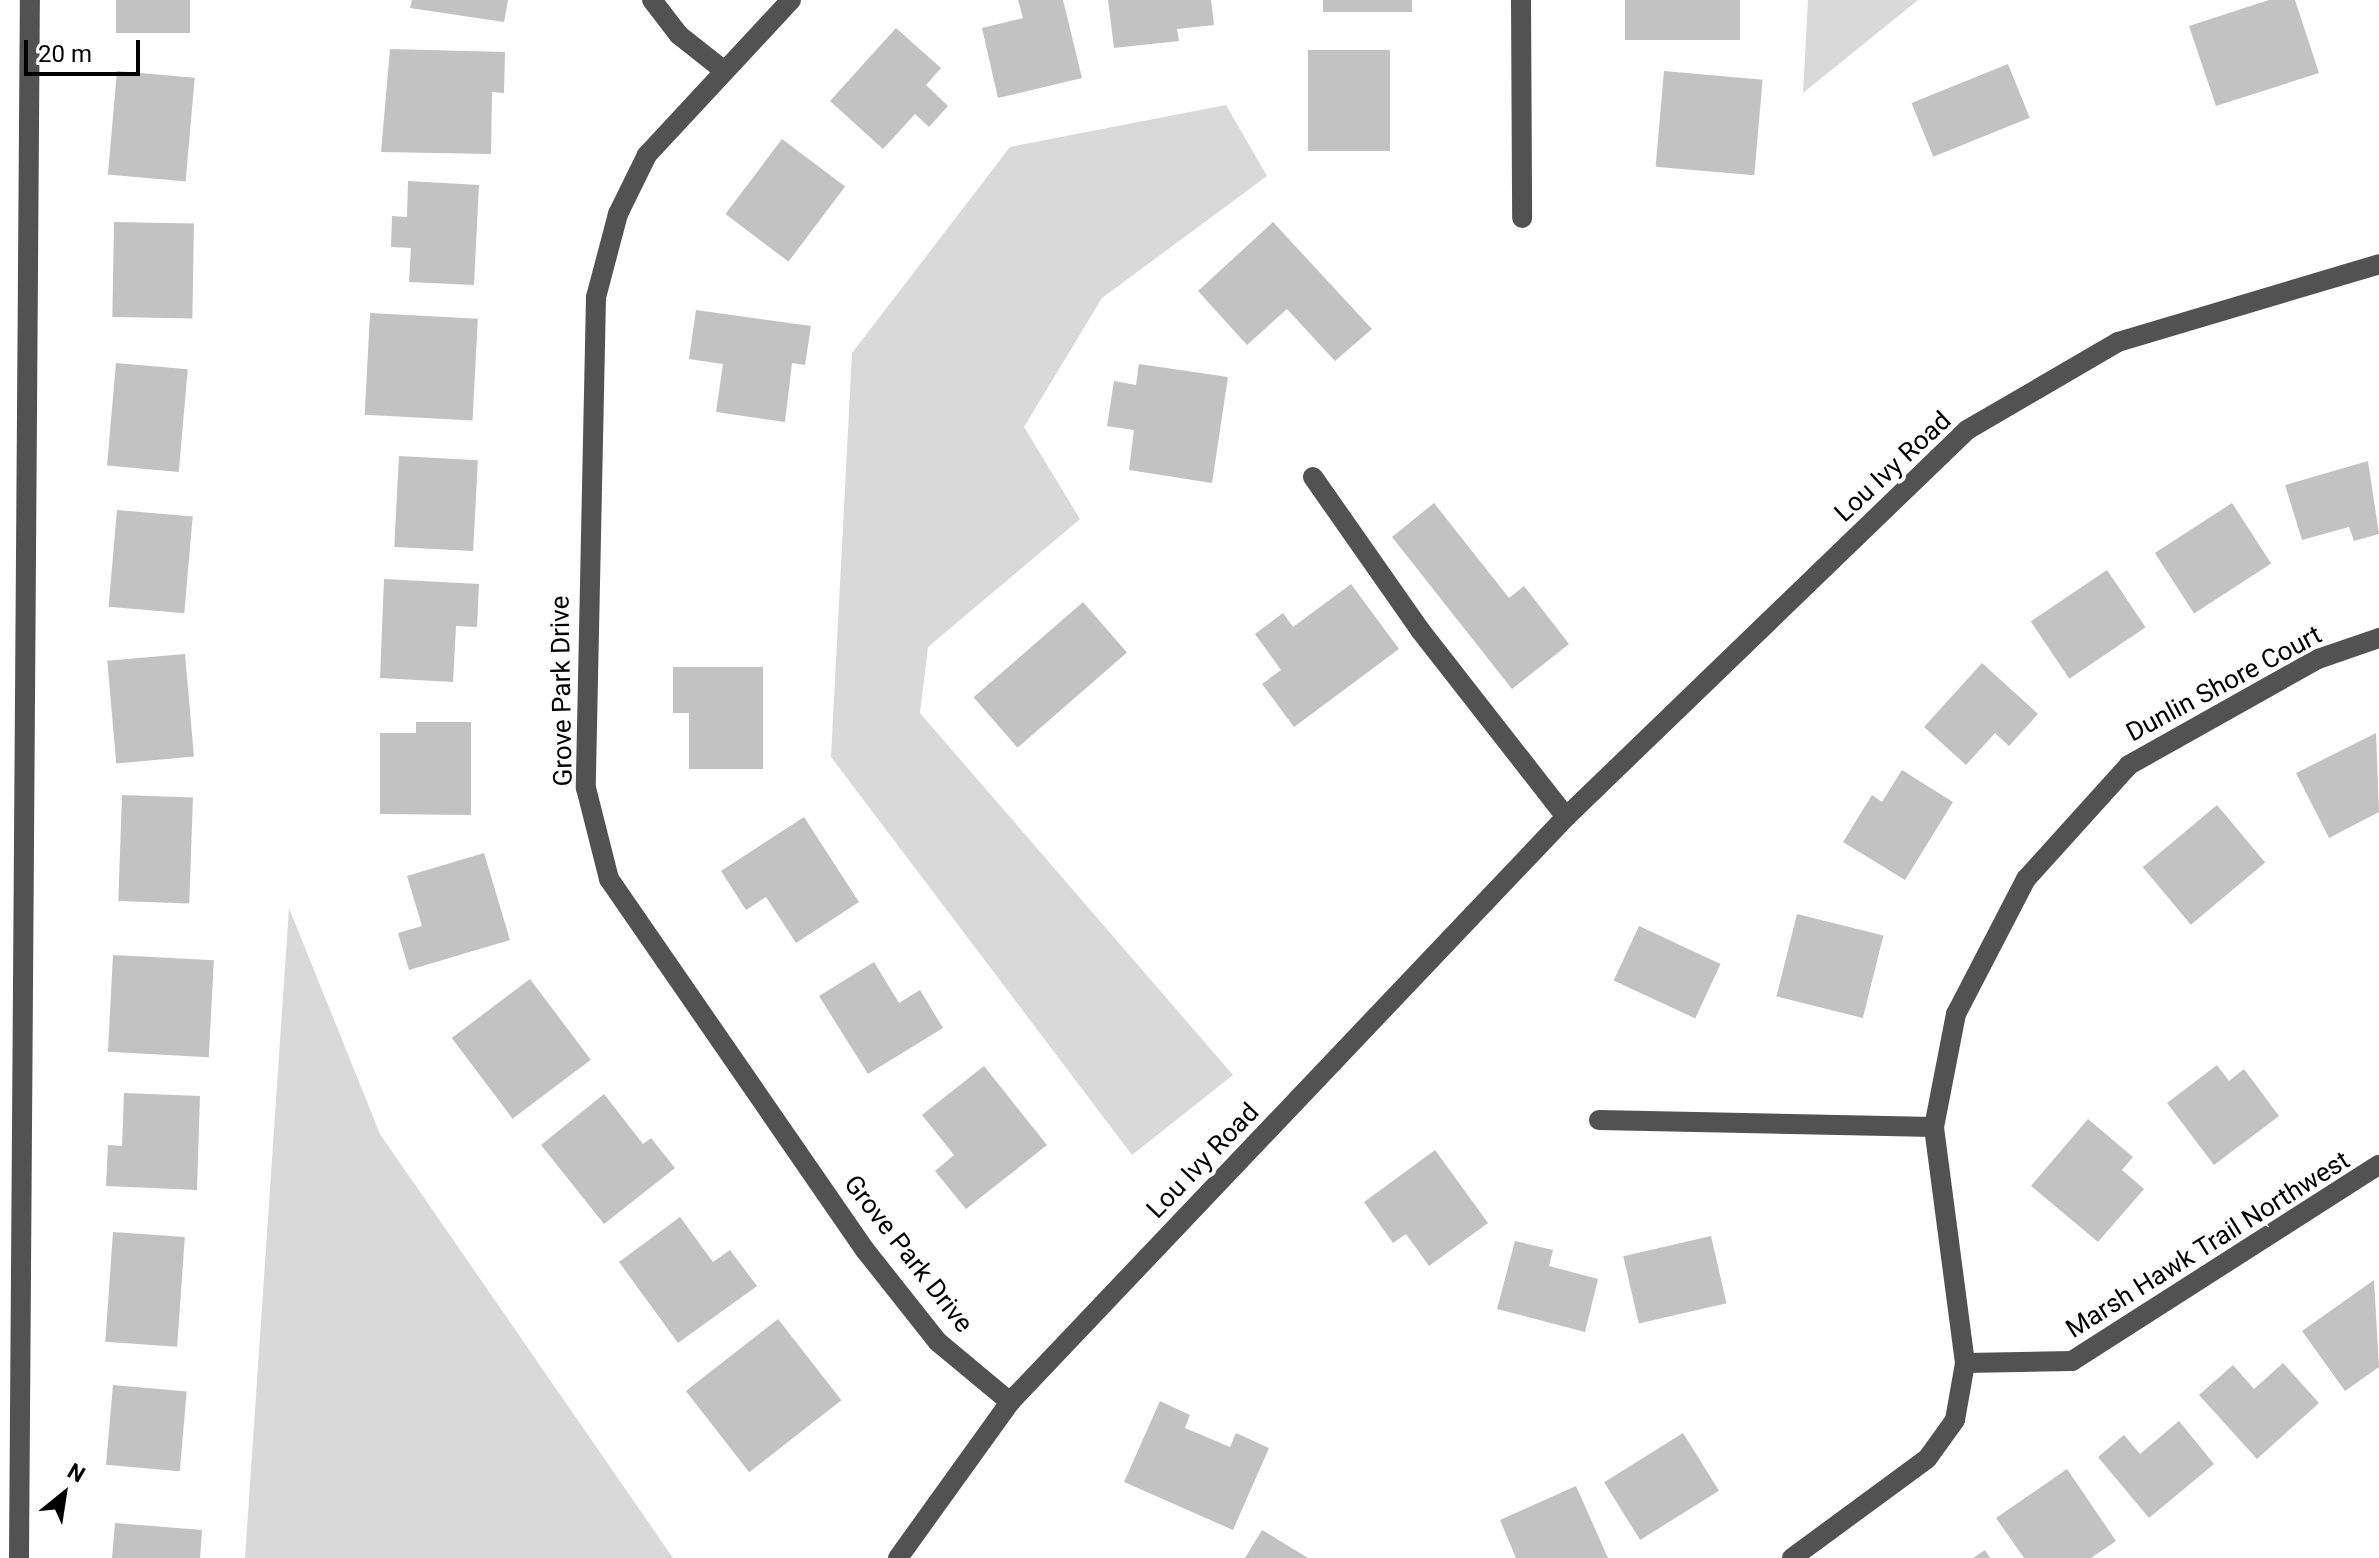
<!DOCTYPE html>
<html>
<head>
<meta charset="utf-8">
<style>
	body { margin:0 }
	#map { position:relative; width:2379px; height:1558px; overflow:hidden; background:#fff; font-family:Roboto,sans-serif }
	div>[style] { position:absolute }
	.green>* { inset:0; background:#d9d9d9 }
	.building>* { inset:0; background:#c2c2c2; transform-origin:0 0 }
	.minor>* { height:20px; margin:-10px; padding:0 10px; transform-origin:10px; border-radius:10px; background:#525252 }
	span { translate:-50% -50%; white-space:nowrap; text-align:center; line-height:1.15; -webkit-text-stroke:8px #fff; paint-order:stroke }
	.street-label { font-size:26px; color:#000 }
	.north { position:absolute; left:24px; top:1454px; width:80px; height:80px; -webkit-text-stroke:6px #fff; paint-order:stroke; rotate:30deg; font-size:22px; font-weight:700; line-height:32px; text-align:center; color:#000 }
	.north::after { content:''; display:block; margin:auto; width:28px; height:36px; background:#000; clip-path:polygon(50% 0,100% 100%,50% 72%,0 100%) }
	.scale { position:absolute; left:24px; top:40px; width:116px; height:36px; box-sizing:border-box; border:4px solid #000; border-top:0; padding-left:10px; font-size:24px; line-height:28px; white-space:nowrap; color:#000; -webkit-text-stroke:6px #fff; paint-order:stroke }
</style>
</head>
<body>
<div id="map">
	<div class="green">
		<div style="clip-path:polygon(1808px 0,1918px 0,1803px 93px)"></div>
		<div style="clip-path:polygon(1226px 105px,1267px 176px,1102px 298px,1024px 427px,1080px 519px,928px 647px,920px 713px,1233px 1075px,1132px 1155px,831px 757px,852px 353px,1010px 147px)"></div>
		<div style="clip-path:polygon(289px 908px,380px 1134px,673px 1558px,245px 1558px)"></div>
	</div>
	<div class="building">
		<div style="left:116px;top:0;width:74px;height:33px"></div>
		<div style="clip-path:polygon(412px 0,508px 0,504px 22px,410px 8px)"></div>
		<div style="clip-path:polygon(1018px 0,1063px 0,1082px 78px,998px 98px,982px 28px,1023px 18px)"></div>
		<div style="clip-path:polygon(1108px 0,1211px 0,1214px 25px,1177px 29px,1179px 41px,1114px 48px)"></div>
		<div style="left:1323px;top:0;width:89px;height:12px"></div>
		<div style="left:1625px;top:0;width:115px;height:40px"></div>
		<div style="clip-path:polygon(2269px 0,2295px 0,2319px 73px,2216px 106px,2189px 26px)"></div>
		<div style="clip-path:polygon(896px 28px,941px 68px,926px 85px,948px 106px,929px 127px,915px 114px,883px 149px,830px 101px)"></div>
		<div style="clip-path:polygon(390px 49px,505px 52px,504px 93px,492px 92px,491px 154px,381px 152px)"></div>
		<div style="left:1308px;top:50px;width:82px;height:101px"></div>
		<div style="left:2008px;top:64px;width:58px;height:104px;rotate:68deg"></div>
		<div style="left:117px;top:71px;width:78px;height:104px;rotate:5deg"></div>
		<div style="left:1664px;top:71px;width:99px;height:96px;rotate:5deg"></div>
		<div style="left:782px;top:139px;width:79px;height:94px;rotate:37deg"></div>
		<div style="clip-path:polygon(408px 181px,479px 185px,474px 285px,409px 282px,411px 248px,391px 247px,392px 216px,407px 217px)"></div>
		<div style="left:114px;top:222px;width:80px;height:95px;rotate:1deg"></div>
		<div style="clip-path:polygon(1273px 222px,1372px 329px,1335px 361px,1287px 309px,1247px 345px,1198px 291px)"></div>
		<div style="clip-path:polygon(696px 310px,811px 326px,805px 365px,792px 363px,785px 422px,716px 412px,723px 364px,689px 359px)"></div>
		<div style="left:370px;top:313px;width:108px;height:102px;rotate:3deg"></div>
		<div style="left:116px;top:363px;width:72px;height:103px;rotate:5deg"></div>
		<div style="clip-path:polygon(1139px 364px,1228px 377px,1212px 483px,1129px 470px,1134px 430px,1107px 426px,1114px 381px,1136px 385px)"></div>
		<div style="left:399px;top:456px;width:79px;height:91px;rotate:3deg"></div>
		<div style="clip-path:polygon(2368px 461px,2379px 534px,2354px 541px,2349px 527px,2302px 540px,2285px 485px)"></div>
		<div style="clip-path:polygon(1434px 503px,1509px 598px,1524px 586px,1569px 644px,1512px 689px,1392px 537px)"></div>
		<div style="left:2232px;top:503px;width:72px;height:92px;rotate:57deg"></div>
		<div style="left:117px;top:510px;width:76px;height:97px;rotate:5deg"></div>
		<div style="left:2107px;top:570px;width:69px;height:92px;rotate:56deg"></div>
		<div style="clip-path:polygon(384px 579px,479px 584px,477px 627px,456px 626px,453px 682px,380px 678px)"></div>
		<div style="clip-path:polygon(1351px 584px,1399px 649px,1294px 727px,1262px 684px,1281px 670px,1255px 634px,1283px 613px,1293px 627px)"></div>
		<div style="left:1083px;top:602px;width:67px;height:145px;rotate:49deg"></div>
		<div style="left:185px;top:654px;width:103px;height:78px;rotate:85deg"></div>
		<div style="clip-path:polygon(1982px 663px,2038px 714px,2009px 746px,1995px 733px,1966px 765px,1924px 727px)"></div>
		<div style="clip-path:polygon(673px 667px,763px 667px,763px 769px,689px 769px,689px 713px,673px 713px)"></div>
		<div style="clip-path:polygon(416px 722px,471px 722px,471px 815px,380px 814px,380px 733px,416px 733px)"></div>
		<div style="clip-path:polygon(2376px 733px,2379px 812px,2329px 838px,2296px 773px)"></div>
		<div style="clip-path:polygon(1902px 770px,1953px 802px,1905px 880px,1843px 842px,1872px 795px,1882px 802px)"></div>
		<div style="left:122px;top:795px;width:71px;height:106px;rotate:2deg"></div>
		<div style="left:2217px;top:805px;width:75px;height:97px;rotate:50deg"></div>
		<div style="clip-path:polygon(804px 817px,859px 902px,796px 943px,766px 897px,746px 910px,721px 871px)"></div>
		<div style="clip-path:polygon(484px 853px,510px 940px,409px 970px,398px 933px,422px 926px,407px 876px)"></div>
		<div style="left:1797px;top:914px;width:89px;height:85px;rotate:14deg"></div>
		<div style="left:1639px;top:926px;width:90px;height:60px;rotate:25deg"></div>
		<div style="left:113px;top:955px;width:101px;height:97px;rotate:3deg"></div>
		<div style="clip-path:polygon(874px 962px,899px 1003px,920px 990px,943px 1028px,868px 1074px,819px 996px)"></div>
		<div style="left:530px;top:979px;width:101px;height:98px;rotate:53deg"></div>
		<div style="clip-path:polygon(2217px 1065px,2229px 1081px,2244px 1069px,2279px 1116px,2214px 1165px,2167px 1103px)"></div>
		<div style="clip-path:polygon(984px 1066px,1047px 1145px,966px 1209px,935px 1171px,954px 1155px,922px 1115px)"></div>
		<div style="clip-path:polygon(124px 1093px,200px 1096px,197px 1190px,106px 1186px,108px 1145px,122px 1146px)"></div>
		<div style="clip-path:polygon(604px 1094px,643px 1144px,651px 1138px,675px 1168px,604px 1224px,541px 1145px)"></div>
		<div style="clip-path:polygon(2088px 1119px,2133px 1157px,2122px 1170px,2144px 1189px,2098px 1242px,2031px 1186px)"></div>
		<div style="clip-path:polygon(1435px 1150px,1488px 1223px,1429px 1266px,1406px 1234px,1393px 1243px,1364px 1202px)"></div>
		<div style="clip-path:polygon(680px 1217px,713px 1262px,730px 1250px,757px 1286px,678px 1343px,619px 1262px)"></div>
		<div style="left:113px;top:1232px;width:72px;height:110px;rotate:4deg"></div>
		<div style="left:1711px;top:1236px;width:69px;height:90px;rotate:77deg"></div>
		<div style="clip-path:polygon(1515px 1241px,1553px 1250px,1549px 1266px,1598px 1279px,1585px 1332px,1497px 1309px)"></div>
		<div style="clip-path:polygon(2374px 1280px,2379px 1367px,2345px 1391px,2302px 1331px)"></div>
		<div style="left:778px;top:1319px;width:103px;height:117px;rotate:52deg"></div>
		<div style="clip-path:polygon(2283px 1363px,2319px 1403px,2257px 1459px,2199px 1395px,2233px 1365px,2254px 1389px)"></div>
		<div style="left:113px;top:1385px;width:74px;height:80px;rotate:5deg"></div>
		<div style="clip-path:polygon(1160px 1401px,1190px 1415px,1185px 1428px,1230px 1447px,1236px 1433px,1269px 1448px,1233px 1530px,1124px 1482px)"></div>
		<div style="clip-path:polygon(2179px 1421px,2214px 1464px,2149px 1518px,2098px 1457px,2124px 1435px,2140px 1454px)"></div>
		<div style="left:1683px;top:1433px;width:68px;height:93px;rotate:58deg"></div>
		<div style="clip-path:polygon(2067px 1469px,2116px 1541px,2091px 1558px,2024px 1558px,1996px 1518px)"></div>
		<div style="clip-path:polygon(1576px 1486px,1608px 1558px,1516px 1558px,1500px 1520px)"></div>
		<div style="clip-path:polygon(115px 1523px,202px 1530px,200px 1558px,112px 1558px)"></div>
		<div style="clip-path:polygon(1262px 1530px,1308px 1558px,1245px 1558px)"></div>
		<div style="clip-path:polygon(1985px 1550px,1990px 1558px,1973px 1558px)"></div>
	</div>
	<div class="minor">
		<div style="left:652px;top:0;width:44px;rotate:52.4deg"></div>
		<div style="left:679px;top:35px;width:55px;rotate:38.3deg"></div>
		<div style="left:791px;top:0;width:212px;rotate:132.9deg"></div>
		<div style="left:647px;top:155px;width:66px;rotate:116.2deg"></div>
		<div style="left:618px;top:214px;width:86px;rotate:104.8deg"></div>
		<div style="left:596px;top:297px;width:491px;rotate:91.2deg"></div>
		<div style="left:586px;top:788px;width:94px;rotate:75.8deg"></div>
		<div style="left:609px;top:879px;width:451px;rotate:55.4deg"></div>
		<div style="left:865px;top:1250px;width:117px;rotate:51.6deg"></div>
		<div style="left:938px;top:1342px;width:94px;rotate:39.8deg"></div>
		<div style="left:1521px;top:0;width:218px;rotate:89.7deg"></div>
		<div style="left:1313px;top:477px;width:187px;rotate:55deg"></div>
		<div style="left:1420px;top:630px;width:237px;rotate:52deg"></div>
		<div style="left:1599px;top:1120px;width:335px;rotate:1.2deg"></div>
		<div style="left:1965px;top:1363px;width:107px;rotate:-1.1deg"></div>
		<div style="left:2072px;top:1361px;width:364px;rotate:-32.6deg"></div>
		<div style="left:19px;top:1558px;width:1558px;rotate:-89.6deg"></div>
		<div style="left:898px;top:1558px;width:192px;rotate:-54.3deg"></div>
		<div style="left:1010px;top:1402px;width:807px;rotate:-46.46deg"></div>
		<div style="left:1566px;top:817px;width:557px;rotate:-43.98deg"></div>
		<div style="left:1967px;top:430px;width:175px;rotate:-30.2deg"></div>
		<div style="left:2118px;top:342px;width:272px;rotate:-16.6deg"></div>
		<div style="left:1792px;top:1558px;width:167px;rotate:-36.3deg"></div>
		<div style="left:1927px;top:1459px;width:48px;rotate:-54.3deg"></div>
		<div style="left:1955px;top:1420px;width:58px;rotate:-80deg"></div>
		<div style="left:1965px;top:1363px;width:238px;rotate:-97.5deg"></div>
		<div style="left:1934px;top:1127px;width:115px;rotate:-79deg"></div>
		<div style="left:1956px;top:1014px;width:152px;rotate:-62.6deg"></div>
		<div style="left:2026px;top:879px;width:154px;rotate:-47.9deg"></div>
		<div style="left:2129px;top:765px;width:217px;rotate:-29.3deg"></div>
		<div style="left:2318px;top:659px;width:65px;rotate:-19deg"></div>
	</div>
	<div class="street-label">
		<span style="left:1893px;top:467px;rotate:-43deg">Lou Ivy Road</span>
		<span style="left:2224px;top:684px;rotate:-28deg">Dunlin Shore Court</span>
		<span style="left:562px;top:691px;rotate:-91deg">Grove Park Drive</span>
		<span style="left:1203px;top:1161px;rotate:-46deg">Lou Ivy Road</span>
		<span style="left:2208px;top:1245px;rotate:-32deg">Marsh Hawk Trail Northwest</span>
		<span style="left:908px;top:1254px;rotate:52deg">Grove Park Drive</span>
	</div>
	<div class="north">N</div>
	<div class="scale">20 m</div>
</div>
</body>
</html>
